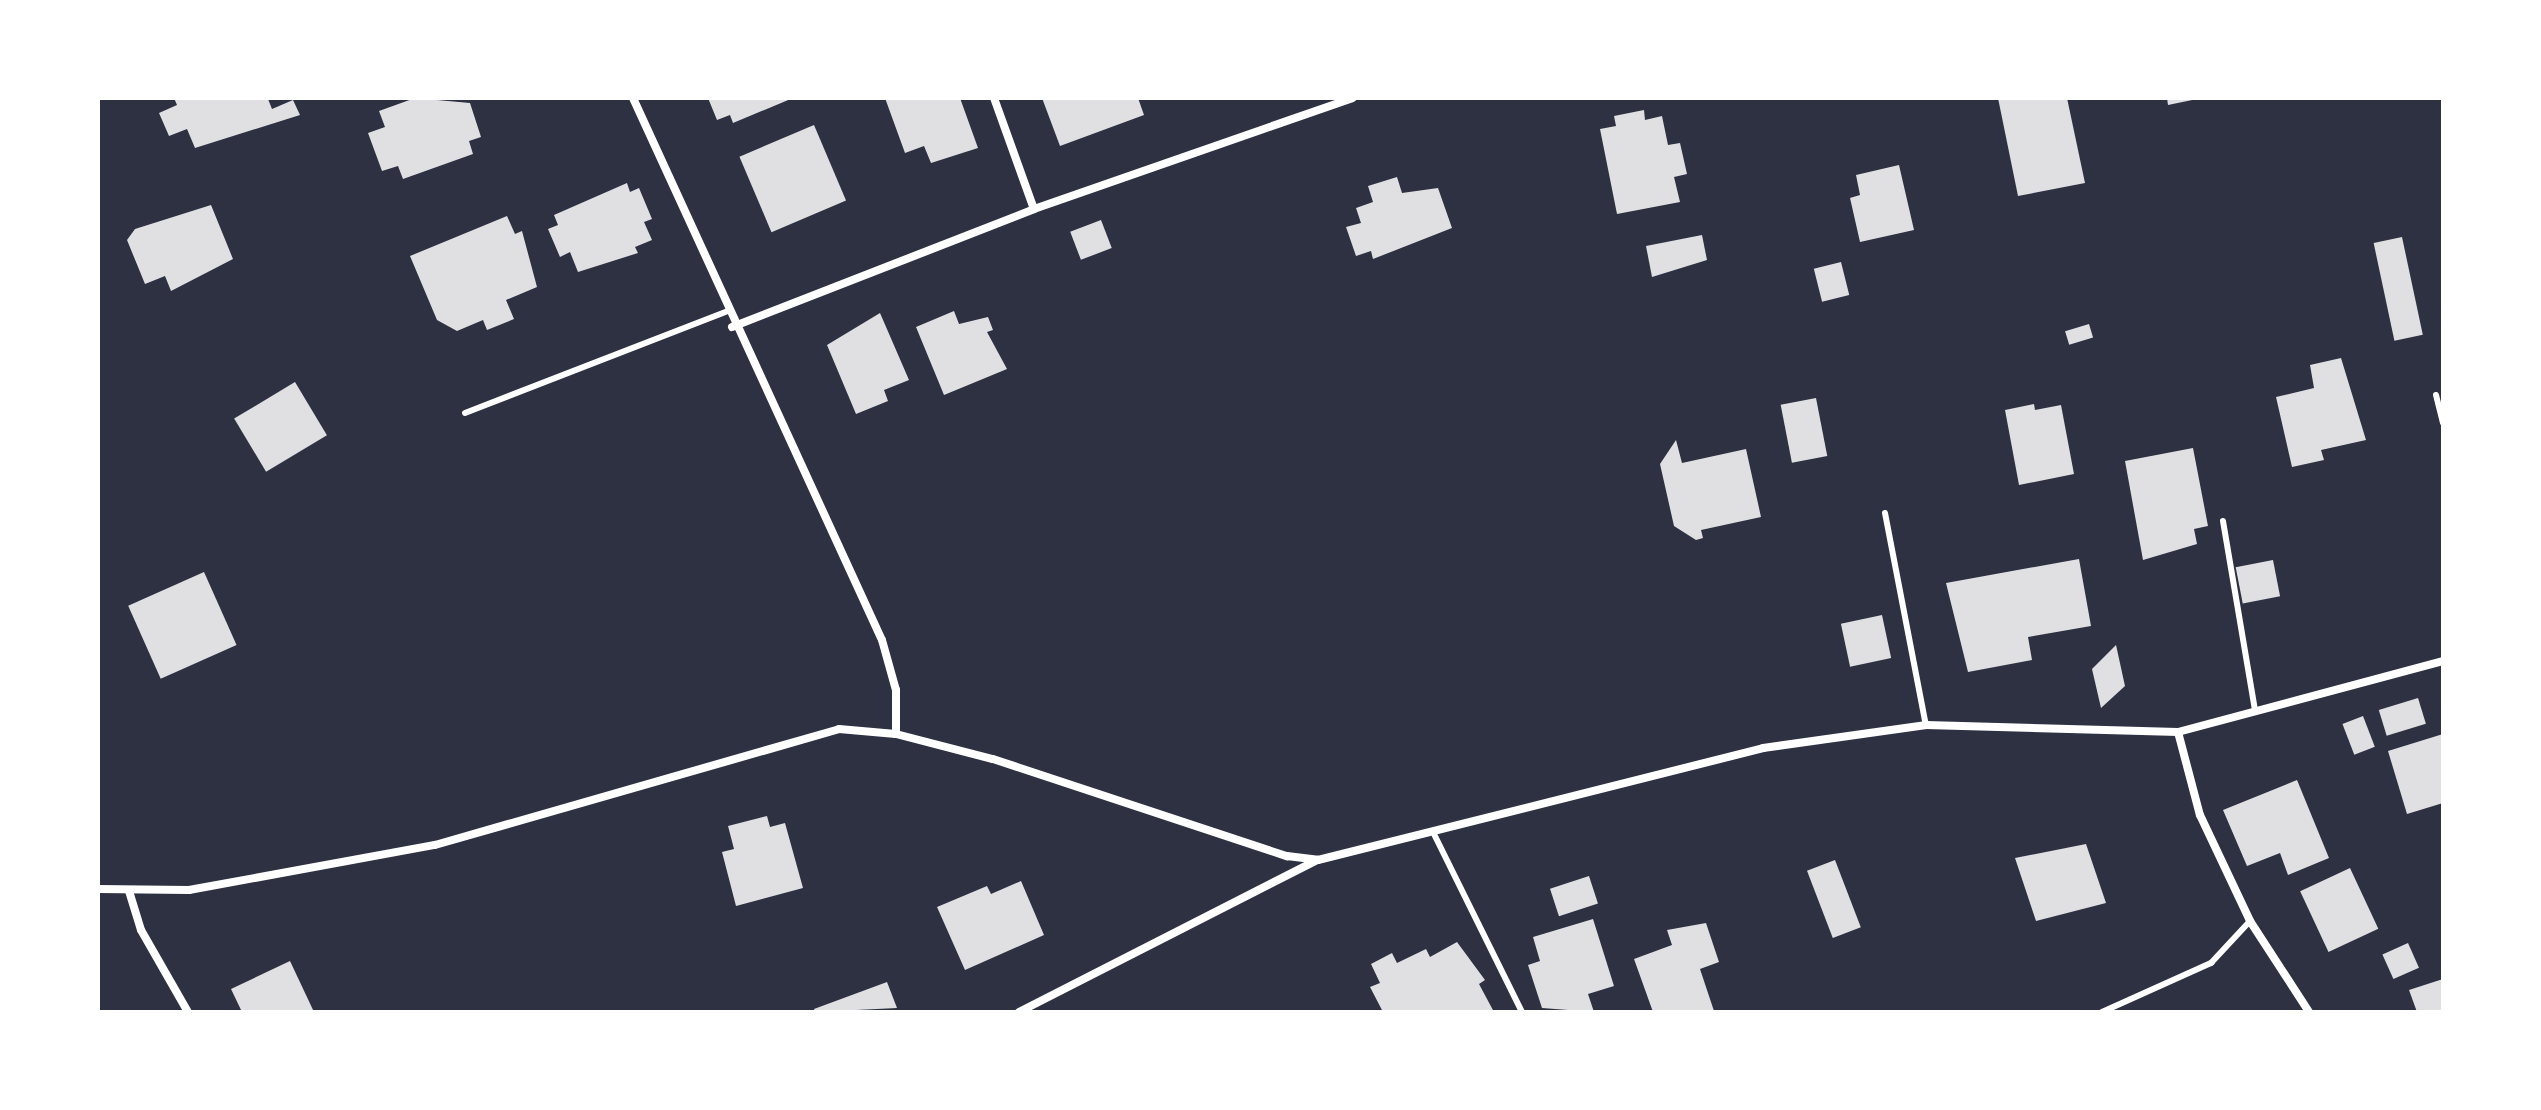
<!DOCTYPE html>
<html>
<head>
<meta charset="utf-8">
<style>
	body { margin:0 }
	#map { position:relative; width:2541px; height:1110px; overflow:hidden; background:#2d3142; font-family:"Asap Condensed",sans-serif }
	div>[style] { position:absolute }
	.building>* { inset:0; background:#e0e0e3; transform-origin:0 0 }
	.service>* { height:6px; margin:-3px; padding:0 3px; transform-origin:3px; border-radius:3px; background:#fff }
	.minor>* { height:8px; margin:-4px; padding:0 4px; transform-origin:4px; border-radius:4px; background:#fff }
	span { translate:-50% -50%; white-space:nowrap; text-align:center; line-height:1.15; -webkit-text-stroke:8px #fff; paint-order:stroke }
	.frame { position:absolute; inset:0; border:100px solid #fff; pointer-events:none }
</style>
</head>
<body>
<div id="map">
	<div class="building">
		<div style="clip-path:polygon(174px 98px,268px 99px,272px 109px,293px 100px,300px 115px,195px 148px,187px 129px,169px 136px,159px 113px,177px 105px)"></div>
		<div style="clip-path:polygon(415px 98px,470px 103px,481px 137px,469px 141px,473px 154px,403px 179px,398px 166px,382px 171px,368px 133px,385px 127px,379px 111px)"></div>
		<div style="clip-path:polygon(708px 98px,793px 98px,733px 123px,730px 115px,717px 120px)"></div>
		<div style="clip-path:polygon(885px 98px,960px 98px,978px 148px,931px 163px,924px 146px,905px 153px)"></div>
		<div style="clip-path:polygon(1042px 98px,1138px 98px,1144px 115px,1060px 146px)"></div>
		<div style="clip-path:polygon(1998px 98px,2067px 98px,2085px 183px,2018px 196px)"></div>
		<div style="clip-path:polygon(2167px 98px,2197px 98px,2197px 99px,2168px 105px)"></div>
		<div style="clip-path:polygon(1644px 110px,1645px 120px,1662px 116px,1668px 145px,1680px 143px,1687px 174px,1674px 177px,1680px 202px,1617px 214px,1600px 129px,1616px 126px,1614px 116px)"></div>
		<div style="left:814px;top:125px;width:82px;height:81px;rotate:67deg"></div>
		<div style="clip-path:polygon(1899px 165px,1914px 230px,1860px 242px,1850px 198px,1860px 195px,1856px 175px)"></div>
		<div style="clip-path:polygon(1397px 177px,1402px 193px,1438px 188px,1452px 228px,1373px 259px,1371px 251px,1356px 256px,1346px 227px,1361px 223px,1356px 208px,1373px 202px,1368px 186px)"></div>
		<div style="clip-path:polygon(627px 183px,630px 192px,639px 188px,652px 219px,644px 222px,652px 240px,635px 247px,638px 253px,578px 272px,570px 252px,560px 257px,548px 229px,558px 225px,554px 215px)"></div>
		<div style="clip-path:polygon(211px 205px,233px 259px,171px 291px,165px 276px,145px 284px,127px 240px,135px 229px)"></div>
		<div style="clip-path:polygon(507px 216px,515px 234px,522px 231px,537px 287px,506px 300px,514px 319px,487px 330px,483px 320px,457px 331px,437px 320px,410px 256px)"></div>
		<div style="left:1101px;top:220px;width:30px;height:33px;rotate:69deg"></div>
		<div style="clip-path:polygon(1702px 235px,1707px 260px,1652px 277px,1646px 246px)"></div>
		<div style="left:2402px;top:237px;width:100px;height:29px;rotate:78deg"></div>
		<div style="left:1841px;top:262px;width:34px;height:28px;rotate:76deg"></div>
		<div style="clip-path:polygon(954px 311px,959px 324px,988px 317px,993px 330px,987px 332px,1007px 369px,944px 395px,916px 327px)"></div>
		<div style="clip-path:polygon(880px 313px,909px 380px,884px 390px,888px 401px,856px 414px,827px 345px)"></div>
		<div style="left:2089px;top:324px;width:14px;height:25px;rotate:73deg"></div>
		<div style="clip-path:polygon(2341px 358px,2366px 440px,2321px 450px,2324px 460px,2292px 467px,2276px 397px,2314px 388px,2310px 365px)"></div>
		<div style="left:295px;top:382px;width:62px;height:71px;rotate:59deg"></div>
		<div style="left:1816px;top:398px;width:59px;height:36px;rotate:79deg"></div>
		<div style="clip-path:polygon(2034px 404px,2035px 410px,2061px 405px,2074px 474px,2019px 485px,2005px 410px)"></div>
		<div style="clip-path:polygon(1676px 440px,1682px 463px,1746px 449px,1761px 517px,1701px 530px,1703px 538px,1696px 540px,1674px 526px,1660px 464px)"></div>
		<div style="clip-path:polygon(2193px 448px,2208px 526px,2194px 529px,2197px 544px,2143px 560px,2125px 461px)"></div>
		<div style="clip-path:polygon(2079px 559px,2091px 626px,2028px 637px,2032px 660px,1968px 672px,1946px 583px)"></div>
		<div style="left:2273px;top:560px;width:37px;height:38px;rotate:79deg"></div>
		<div style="left:204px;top:572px;width:80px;height:83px;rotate:66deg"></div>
		<div style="left:1882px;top:615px;width:44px;height:42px;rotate:78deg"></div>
		<div style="clip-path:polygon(2116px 645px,2125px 686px,2101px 708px,2092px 669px)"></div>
		<div style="left:2418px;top:698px;width:27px;height:41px;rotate:73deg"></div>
		<div style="left:2363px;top:716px;width:33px;height:22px;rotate:69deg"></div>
		<div style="clip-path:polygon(2443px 734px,2443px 803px,2407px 814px,2388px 751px)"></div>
		<div style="clip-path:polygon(2297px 780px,2329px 858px,2288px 875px,2280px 853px,2247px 866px,2223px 810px)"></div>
		<div style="clip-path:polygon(767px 816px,770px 827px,785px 823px,803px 888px,736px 906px,722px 852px,734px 849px,728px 826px)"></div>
		<div style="clip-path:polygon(2086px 844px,2106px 903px,2036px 921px,2015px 858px)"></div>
		<div style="left:1835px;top:860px;width:72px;height:30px;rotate:69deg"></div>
		<div style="left:2350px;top:868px;width:67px;height:55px;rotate:65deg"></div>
		<div style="left:1589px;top:876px;width:29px;height:41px;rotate:72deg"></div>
		<div style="clip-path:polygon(1021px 881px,1044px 935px,965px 970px,937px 907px,987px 886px,991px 894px)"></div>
		<div style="clip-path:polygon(1593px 919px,1614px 986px,1588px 994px,1594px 1012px,1542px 1008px,1528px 965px,1540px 961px,1533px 937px)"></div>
		<div style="clip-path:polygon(1706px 923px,1719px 962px,1700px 969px,1714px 1011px,1653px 1012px,1634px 959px,1672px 945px,1667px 930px)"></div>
		<div style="clip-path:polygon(1457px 942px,1485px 980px,1479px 984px,1494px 1012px,1383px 1012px,1370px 987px,1380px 983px,1371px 964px,1392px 953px,1397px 963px,1426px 949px,1430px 957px)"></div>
		<div style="left:2408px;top:943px;width:27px;height:28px;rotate:66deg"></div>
		<div style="clip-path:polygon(290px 961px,314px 1012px,242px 1012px,231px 989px)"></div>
		<div style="clip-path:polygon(2443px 979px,2443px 1012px,2417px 1012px,2409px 990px)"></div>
		<div style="clip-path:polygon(887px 982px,897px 1008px,815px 1012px,814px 1009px)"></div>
	</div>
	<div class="service">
		<div style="left:2436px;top:395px;width:29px;rotate:76deg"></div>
		<div style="left:465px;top:413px;width:280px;rotate:-21.2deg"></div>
		<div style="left:1885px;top:513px;width:216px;rotate:79.1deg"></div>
		<div style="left:2223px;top:521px;width:193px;rotate:80.4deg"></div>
		<div style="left:1433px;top:832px;width:201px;rotate:63.7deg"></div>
		<div style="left:2102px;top:1012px;width:120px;rotate:-24.2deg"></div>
		<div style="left:2211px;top:963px;width:57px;rotate:-47.1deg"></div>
	</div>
	<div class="minor">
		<div style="left:633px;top:98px;width:596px;rotate:65.33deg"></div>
		<div style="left:882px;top:640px;width:52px;rotate:74.4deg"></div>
		<div style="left:896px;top:690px;width:44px;rotate:90deg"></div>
		<div style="left:994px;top:98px;width:118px;rotate:70.2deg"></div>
		<div style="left:732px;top:327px;width:324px;rotate:-21.3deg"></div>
		<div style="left:1034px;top:209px;width:337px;rotate:-19.2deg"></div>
		<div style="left:2178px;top:732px;width:86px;rotate:75.2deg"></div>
		<div style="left:2200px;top:815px;width:117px;rotate:64.7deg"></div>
		<div style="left:2250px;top:921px;width:108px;rotate:57deg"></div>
		<div style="left:98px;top:889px;width:91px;rotate:0.6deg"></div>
		<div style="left:189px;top:890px;width:250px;rotate:-10.4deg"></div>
		<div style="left:435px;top:845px;width:420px;rotate:-16deg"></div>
		<div style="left:839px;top:729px;width:57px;rotate:5deg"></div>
		<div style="left:896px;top:734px;width:100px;rotate:14.5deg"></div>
		<div style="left:993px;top:759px;width:310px;rotate:18.3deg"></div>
		<div style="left:1287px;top:856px;width:31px;rotate:7deg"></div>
		<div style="left:1318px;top:860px;width:459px;rotate:-14.1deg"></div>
		<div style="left:1763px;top:748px;width:165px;rotate:-8deg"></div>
		<div style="left:1926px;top:725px;width:252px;rotate:1.6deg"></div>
		<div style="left:2178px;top:732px;width:274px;rotate:-15deg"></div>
		<div style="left:129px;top:891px;width:41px;rotate:72.9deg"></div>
		<div style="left:141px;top:930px;width:95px;rotate:60.2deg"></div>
		<div style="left:1019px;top:1012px;width:335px;rotate:-27deg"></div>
	</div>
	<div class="frame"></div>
</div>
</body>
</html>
